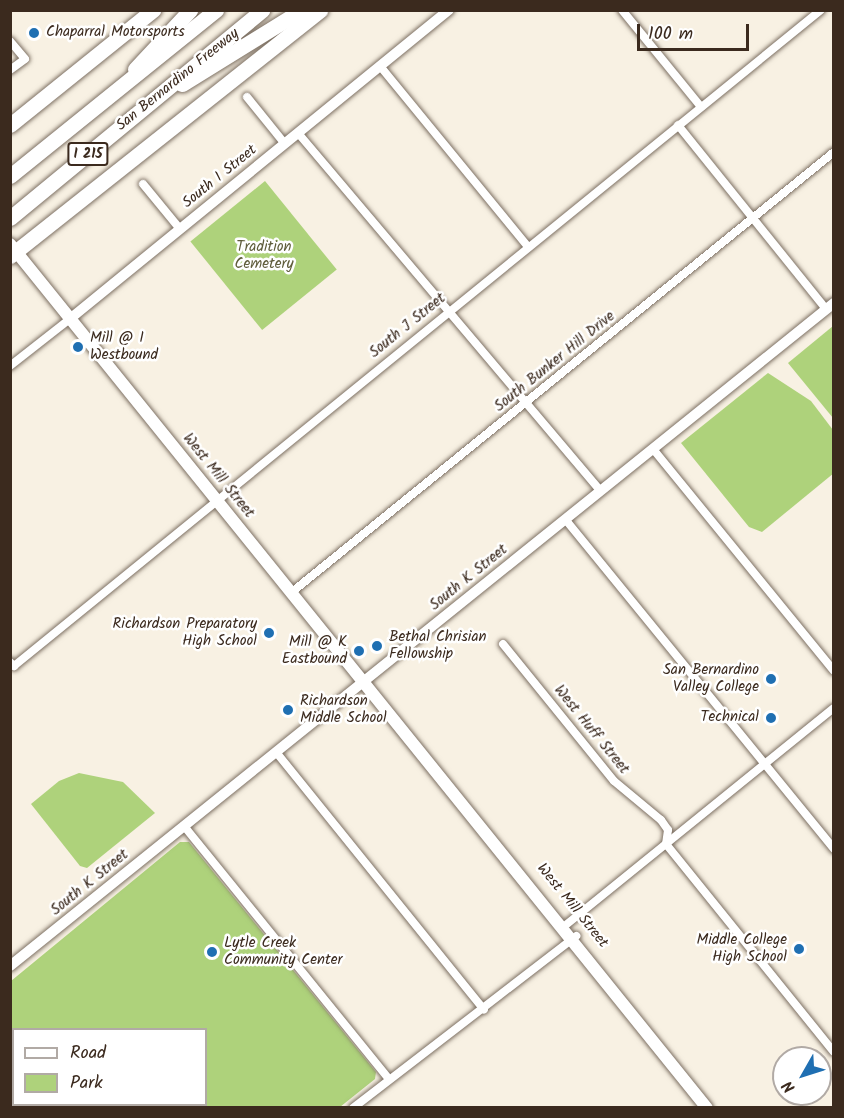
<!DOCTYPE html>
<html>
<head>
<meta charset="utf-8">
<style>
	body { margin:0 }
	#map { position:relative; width:844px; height:1118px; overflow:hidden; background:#f8f1e3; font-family:Kalam,sans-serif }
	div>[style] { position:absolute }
	.green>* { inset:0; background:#aed27b; transform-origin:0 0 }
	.roads { filter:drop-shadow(0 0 2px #7d7063) drop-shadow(0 0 2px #7d7063) }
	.minor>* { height:8px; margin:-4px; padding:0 4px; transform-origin:4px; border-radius:4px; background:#fff }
	.tertiary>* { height:10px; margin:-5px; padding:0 5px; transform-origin:5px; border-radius:5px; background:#fff }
	.secondary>* { height:12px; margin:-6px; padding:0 6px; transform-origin:6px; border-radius:6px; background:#fff }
	.motorway>* { height:15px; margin:-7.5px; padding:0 7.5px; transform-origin:7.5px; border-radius:7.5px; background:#fff }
	.dots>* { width:16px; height:16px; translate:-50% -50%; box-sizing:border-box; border:3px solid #fff; border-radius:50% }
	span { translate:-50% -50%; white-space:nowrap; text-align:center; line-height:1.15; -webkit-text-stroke:5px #fff; paint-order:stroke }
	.shield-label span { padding:2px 4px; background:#fff; border:2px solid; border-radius:4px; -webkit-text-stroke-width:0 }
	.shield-label { font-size:14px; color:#3b2a1e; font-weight:700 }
	.poi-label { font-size:15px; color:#3b2a1e }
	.left { translate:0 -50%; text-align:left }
	.right { translate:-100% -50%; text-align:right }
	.street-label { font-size:15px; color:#3b2a1e }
	.park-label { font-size:15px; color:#5e5c3a }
	.frame { position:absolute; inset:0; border:12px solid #3b2a1e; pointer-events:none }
	.legend { position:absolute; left:12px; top:1028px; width:195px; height:78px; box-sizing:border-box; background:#fff; border:2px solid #b1aaa5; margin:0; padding:8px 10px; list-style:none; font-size:18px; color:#3b2a1e }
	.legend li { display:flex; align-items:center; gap:12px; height:30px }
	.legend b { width:30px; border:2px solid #b1aaa5 }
	.north { position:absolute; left:772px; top:1046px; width:60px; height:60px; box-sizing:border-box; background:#fff; border:2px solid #b1aaa5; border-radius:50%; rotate:231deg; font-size:16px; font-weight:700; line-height:24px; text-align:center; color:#3b2a1e }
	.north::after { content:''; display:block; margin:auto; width:21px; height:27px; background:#1f6fb2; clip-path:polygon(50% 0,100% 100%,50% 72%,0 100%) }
	.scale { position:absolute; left:637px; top:24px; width:112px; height:27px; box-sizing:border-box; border:3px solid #3b2a1e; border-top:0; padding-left:8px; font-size:18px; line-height:21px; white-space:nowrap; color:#3b2a1e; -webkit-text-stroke:4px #fff; paint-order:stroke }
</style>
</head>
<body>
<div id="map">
	<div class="green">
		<div style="left:265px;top:181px;width:114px;height:96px;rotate:51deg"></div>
		<div style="clip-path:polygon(833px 326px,834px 418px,833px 418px,788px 363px)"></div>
		<div style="clip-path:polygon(768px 373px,811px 401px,833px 430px,834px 473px,762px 532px,749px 527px,681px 443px)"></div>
		<div style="clip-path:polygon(79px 773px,123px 782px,155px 813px,87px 868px,80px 866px,31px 804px,59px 781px)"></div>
		<div style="clip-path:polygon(180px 842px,189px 842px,376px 1072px,375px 1079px,340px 1107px,29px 1105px,206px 1104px,206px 1030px,14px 1030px,13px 1081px,11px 1077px,11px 981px)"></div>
	</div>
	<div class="roads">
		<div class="minor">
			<div style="left:622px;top:10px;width:125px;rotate:50.8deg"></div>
			<div style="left:10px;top:41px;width:23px;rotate:50deg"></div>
			<div style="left:25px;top:59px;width:19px;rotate:144deg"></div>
			<div style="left:380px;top:66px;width:234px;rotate:50.7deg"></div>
			<div style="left:247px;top:97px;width:60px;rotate:51deg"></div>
			<div style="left:678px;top:125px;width:236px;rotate:51.2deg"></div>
			<div style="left:298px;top:133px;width:468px;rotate:49.8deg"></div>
			<div style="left:143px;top:184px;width:58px;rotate:50.6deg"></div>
			<div style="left:10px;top:366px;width:78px;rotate:-38.2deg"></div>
			<div style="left:653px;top:449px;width:286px;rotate:50.8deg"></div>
			<div style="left:565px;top:519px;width:426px;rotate:50.8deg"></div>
			<div style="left:292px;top:592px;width:698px;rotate:-39.07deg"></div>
			<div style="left:503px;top:644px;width:176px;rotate:51deg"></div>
			<div style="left:614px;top:781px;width:61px;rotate:39.7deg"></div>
			<div style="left:661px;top:820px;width:12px;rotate:55deg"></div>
			<div style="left:668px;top:830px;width:14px;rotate:98deg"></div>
			<div style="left:666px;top:844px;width:267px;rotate:51.1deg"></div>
			<div style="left:10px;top:662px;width:6px;rotate:45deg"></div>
			<div style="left:14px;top:666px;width:1040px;rotate:-39.11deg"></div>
			<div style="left:276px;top:752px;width:331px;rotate:51.1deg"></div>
			<div style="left:184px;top:826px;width:324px;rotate:51deg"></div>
			<div style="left:567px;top:924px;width:343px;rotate:-39deg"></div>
			<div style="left:353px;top:1108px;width:282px;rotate:-37.6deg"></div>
		</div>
		<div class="tertiary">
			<div style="left:71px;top:318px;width:488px;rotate:-39.2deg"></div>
			<div style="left:10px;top:966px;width:1058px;rotate:-38.82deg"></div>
		</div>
		<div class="secondary">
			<div style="left:10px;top:244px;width:1110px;rotate:51.11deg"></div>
		</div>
		<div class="motorway">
			<div style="left:135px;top:69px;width:81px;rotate:-47deg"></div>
			<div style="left:182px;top:84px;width:141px;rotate:-31.7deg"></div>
			<div style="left:10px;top:125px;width:184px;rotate:-38.8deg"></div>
			<div style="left:10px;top:176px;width:265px;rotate:-38.9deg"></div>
			<div style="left:10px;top:218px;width:327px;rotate:-39.5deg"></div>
			<div style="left:10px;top:256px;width:396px;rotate:-38.4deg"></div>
		</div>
	</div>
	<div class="dots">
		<div style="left:34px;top:33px;background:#1f6fb2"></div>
		<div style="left:78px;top:347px;background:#1f6fb2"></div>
		<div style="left:269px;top:633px;background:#1f6fb2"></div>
		<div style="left:377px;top:646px;background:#1f6fb2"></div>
		<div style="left:359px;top:651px;background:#1f6fb2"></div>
		<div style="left:771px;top:679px;background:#1f6fb2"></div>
		<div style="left:288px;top:710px;background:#1f6fb2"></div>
		<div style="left:771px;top:718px;background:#1f6fb2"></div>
		<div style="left:799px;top:949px;background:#1f6fb2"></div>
		<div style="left:212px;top:952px;background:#1f6fb2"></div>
	</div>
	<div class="shield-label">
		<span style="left:88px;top:154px">I 215</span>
	</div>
	<div class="poi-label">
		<span class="left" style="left:46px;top:33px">Chaparral Motorsports</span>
		<span class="left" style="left:90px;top:347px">Mill @ I<br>Westbound</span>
		<span class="right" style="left:257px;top:633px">Richardson Preparatory<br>High School</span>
		<span class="left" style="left:389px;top:646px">Bethal Chrisian<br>Fellowship</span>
		<span class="right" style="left:347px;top:651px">Mill @ K<br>Eastbound</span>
		<span class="right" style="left:759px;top:679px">San Bernardino<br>Valley College</span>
		<span class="left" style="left:300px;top:710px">Richardson<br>Middle School</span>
		<span class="right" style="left:759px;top:718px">Technical</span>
		<span class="right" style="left:787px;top:949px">Middle College<br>High School</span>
		<span class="left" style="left:224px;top:952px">Lytle Creek<br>Community Center</span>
	</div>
	<div class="street-label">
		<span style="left:178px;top:80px;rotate:-39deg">San Bernardino Freeway</span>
		<span style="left:220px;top:177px;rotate:-39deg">South I Street</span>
		<span style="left:408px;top:326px;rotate:-39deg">South J Street</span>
		<span style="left:555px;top:362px;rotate:-39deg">South Bunker Hill Drive</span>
		<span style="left:218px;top:476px;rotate:51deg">West Mill Street</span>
		<span style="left:469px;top:578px;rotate:-39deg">South K Street</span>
		<span style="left:591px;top:730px;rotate:51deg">West Huff Street</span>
		<span style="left:90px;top:883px;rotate:-39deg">South K Street</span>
		<span style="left:572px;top:906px;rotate:51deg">West Mill Street</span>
	</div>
	<div class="park-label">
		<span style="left:264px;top:256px">Tradition<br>Cemetery</span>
	</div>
	<div class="frame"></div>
	<ul class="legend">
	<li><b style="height:8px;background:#fff"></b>Road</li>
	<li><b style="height:16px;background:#aed27b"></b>Park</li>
	</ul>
	<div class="north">N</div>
	<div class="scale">100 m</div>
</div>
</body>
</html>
